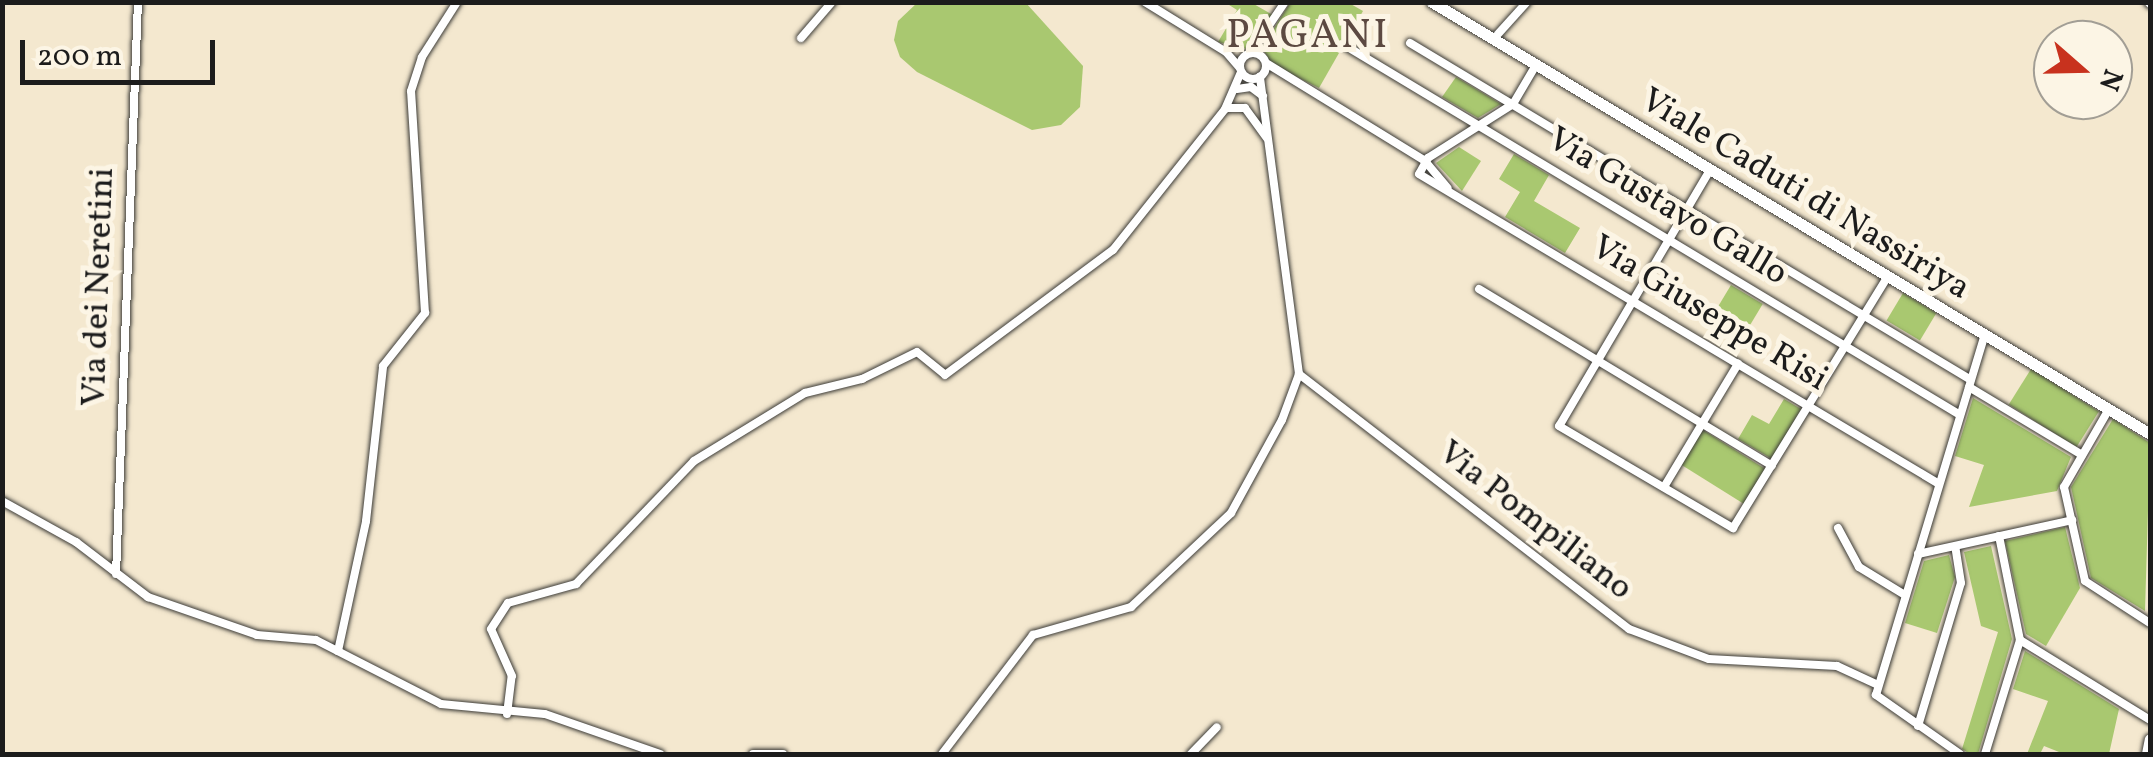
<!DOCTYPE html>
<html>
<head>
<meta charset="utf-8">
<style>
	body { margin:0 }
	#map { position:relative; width:2153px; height:757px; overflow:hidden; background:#f4e8cf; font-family:Vollkorn,serif }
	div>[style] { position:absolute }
	.green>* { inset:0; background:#a9c870; transform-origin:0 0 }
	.roads { filter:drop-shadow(0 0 2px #3c3b37) drop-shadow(0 0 2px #3c3b37) }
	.minor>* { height:8px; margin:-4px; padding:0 4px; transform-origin:4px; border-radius:4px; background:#fff }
	.minor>.ring { margin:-4px; padding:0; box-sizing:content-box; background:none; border:8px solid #fff; border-radius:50% }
	.tertiary>* { height:10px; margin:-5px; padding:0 5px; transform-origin:5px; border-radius:5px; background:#fff }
	.secondary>* { height:11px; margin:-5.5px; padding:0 5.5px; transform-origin:5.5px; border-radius:5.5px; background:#fff }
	span { translate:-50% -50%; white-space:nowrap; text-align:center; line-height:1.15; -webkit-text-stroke:10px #fcf5e5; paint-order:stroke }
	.street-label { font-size:35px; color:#1c1c1c }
	.quarter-label { font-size:40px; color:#5c4941; letter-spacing:2.5px }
	.frame { position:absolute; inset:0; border:5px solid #1c1c1c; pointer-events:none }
	.north { position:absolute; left:2033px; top:20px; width:100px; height:100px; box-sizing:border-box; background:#fcf5e5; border:2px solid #a29e95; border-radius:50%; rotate:110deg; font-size:28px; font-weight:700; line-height:40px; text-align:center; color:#1c1c1c }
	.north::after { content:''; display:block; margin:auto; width:35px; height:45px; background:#c8321e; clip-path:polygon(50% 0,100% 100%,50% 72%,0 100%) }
	.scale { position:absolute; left:20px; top:40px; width:195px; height:45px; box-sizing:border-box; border:5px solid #1c1c1c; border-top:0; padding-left:12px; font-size:30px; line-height:35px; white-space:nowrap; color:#1c1c1c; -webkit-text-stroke:8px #fcf5e5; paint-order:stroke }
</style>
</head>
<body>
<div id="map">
	<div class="green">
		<div style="clip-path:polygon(918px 2px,1026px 3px,1083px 66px,1080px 107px,1061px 125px,1032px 130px,917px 72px,900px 57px,894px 40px,898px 21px)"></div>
		<div style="clip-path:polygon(1226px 3px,1252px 3px,1273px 15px,1247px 49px,1218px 42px,1237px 10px)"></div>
		<div style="clip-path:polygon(1290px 3px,1349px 3px,1363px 11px,1319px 88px,1271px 64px,1262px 47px)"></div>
		<div style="clip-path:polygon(1456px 77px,1501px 104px,1478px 118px,1442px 97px)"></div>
		<div style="clip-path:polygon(1459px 147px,1481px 161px,1462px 191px,1436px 163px)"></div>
		<div style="clip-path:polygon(1514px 154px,1549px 175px,1534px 201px,1580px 228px,1565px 253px,1505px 217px,1520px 192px,1499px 179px)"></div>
		<div style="left:1731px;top:285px;width:37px;height:28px;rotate:31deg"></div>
		<div style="left:1903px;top:293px;width:39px;height:32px;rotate:31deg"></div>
		<div style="left:2031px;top:369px;width:80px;height:42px;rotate:32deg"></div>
		<div style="clip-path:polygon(1973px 398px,2071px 457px,2057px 491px,1969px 507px,1984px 465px,1955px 456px)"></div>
		<div style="clip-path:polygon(1784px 399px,1801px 409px,1772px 459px,1738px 439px,1752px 415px,1769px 424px)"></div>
		<div style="clip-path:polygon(2113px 419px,2150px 443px,2145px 611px,2091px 578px,2071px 487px)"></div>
		<div style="left:1703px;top:430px;width:74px;height:41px;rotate:32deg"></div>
		<div style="clip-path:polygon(2065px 527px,2080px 588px,2046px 646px,2026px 634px,2005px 541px)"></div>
		<div style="clip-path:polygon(1991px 546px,2012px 639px,1978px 754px,1970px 754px,1962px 749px,1998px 632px,1981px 626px,1964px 552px)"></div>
		<div style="clip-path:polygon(1949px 555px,1955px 577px,1937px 633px,1905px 623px,1924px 561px)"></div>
		<div style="clip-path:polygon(2025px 651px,2119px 709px,2109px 754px,2064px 754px,2044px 746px,2040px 754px,2027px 754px,2048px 701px,2013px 689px)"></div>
	</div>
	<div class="roads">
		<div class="minor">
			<div style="left:1145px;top:2px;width:95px;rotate:31.7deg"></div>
			<div style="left:1226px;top:52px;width:21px;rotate:49deg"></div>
			<div style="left:2148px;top:2px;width:3px;rotate:45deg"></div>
			<div style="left:1498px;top:34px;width:43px;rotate:-47.8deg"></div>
			<div style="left:801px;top:38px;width:48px;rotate:-49.3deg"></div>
			<div style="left:1410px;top:43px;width:654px;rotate:30.99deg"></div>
			<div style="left:1346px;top:46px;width:716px;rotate:31deg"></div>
			<div style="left:1251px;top:52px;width:60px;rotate:-55.8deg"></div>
			<div class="ring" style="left:1240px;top:53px;width:18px;height:18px"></div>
			<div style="left:1266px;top:63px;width:187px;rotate:31.6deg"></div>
			<div style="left:1425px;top:161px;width:35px;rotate:50deg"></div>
			<div style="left:1536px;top:65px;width:45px;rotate:120.5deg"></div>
			<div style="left:1513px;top:104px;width:101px;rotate:147.6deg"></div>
			<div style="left:1428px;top:158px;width:18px;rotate:119deg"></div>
			<div style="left:1419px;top:174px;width:605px;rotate:30.8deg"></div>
			<div style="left:1237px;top:89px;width:14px;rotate:-8deg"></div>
			<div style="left:1251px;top:87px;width:15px;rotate:37deg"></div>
			<div style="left:1227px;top:108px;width:18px"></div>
			<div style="left:1245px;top:108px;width:37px;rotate:54deg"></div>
			<div style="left:1710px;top:170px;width:297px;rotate:120.5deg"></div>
			<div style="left:1559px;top:426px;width:202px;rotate:30.4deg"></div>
			<div style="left:1733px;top:528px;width:296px;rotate:-58.4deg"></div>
			<div style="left:1479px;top:289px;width:342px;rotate:31.1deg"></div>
			<div style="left:1299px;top:374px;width:417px;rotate:37.7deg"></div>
			<div style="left:1629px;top:629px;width:85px;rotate:20.6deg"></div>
			<div style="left:1709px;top:659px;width:128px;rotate:3.1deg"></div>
			<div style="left:1837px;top:666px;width:45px;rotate:24.9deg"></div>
			<div style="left:1969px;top:387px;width:132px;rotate:31deg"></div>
			<div style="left:2109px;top:409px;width:90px;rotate:120deg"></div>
			<div style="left:2064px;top:487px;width:96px;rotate:77.4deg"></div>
			<div style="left:2085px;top:581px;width:77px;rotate:32.9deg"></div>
			<div style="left:1664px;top:487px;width:144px;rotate:-59deg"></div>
			<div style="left:2px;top:501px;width:85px;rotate:29deg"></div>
			<div style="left:76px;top:542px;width:91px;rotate:37.4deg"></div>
			<div style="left:148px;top:597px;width:115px;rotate:19.2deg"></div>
			<div style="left:257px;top:635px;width:59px;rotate:4.8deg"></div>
			<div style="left:316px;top:640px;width:140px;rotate:27.1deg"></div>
			<div style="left:441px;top:704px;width:104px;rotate:5.5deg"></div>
			<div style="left:545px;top:714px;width:122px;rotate:19.2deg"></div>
			<div style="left:1838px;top:528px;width:44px;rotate:61.7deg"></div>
			<div style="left:1859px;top:567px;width:54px;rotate:31.3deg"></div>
			<div style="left:1999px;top:536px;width:106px;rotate:78.6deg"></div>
			<div style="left:2020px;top:640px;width:153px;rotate:31.6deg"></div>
			<div style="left:1918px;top:554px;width:158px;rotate:-12.4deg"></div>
			<div style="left:116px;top:574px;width:572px;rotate:-87.8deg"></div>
			<div style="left:338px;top:651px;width:133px;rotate:-77.8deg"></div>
			<div style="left:366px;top:521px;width:156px;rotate:-83.7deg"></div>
			<div style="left:383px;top:366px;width:68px;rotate:-51.6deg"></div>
			<div style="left:425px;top:313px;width:222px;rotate:-93.6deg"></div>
			<div style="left:411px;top:91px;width:36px;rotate:-72deg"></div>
			<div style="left:422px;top:57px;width:65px;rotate:-57.5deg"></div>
			<div style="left:507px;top:714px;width:38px;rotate:-83deg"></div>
			<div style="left:512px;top:676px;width:51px;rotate:-114.1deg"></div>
			<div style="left:491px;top:629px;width:31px;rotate:-57deg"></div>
			<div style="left:508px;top:603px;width:71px;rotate:-15.6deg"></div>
			<div style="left:576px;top:584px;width:170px;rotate:-46.2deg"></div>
			<div style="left:694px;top:461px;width:130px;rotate:-31.5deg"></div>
			<div style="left:805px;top:393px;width:59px;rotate:-13.8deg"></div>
			<div style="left:862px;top:379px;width:61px;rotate:-26.1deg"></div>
			<div style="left:917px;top:352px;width:36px;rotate:39deg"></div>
			<div style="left:945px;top:375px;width:209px;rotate:-36.7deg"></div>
			<div style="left:1113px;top:250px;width:180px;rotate:-51.5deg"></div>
			<div style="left:1225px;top:109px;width:40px;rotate:-66.6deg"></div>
			<div style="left:1918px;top:726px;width:149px;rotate:-73.3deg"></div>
			<div style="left:1961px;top:583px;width:37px;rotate:-99deg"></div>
			<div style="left:753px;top:754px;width:30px"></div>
			<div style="left:942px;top:754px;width:150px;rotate:-52.6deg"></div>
			<div style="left:1033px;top:635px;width:102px;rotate:-15.9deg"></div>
			<div style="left:1131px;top:607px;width:137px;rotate:-43.2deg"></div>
			<div style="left:1231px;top:513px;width:106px;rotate:-61.3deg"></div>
			<div style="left:1282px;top:420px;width:49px;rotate:-69.7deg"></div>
			<div style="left:1299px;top:374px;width:300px;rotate:-97.5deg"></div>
			<div style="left:1191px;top:754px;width:37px;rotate:-46deg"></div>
			<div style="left:1960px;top:754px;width:103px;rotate:-144.9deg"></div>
			<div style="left:1876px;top:695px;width:377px;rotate:-73.2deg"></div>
			<div style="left:1985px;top:754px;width:119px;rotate:-72.9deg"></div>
		</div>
		<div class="tertiary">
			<div style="left:2147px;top:754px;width:15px;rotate:-79deg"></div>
		</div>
		<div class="secondary">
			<div style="left:1432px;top:2px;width:838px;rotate:31.03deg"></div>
		</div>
	</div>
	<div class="street-label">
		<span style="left:1805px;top:195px;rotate:31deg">Viale Caduti di Nassiriya</span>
		<span style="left:1667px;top:207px;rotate:31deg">Via Gustavo Gallo</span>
		<span style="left:99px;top:287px;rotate:-88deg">Via dei Neretini</span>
		<span style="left:1709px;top:314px;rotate:31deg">Via Giuseppe Risi</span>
		<span style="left:1535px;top:521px;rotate:38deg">Via Pompiliano</span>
	</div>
	<div class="quarter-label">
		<span style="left:1308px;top:37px">PAGANI</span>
	</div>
	<div class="frame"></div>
	<div class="north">N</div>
	<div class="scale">200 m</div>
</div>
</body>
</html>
